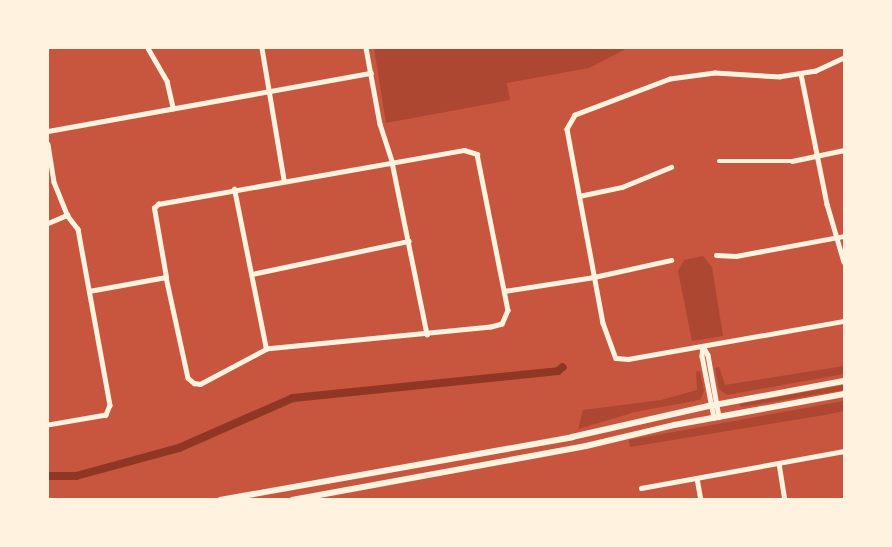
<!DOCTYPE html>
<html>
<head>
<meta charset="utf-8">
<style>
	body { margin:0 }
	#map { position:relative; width:892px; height:547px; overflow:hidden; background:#c8553d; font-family:"Fira Sans",sans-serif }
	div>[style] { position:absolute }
	.green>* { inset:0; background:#ae4732 }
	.canal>* { height:8px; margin:-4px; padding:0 4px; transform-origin:4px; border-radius:4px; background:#8f3625 }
	.minor>* { height:4.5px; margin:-2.25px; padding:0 2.25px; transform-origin:2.25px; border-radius:2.25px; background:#fff3e0 }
	.secondary>* { height:6px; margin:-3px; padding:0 3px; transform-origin:3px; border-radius:3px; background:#fff3e0 }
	span { translate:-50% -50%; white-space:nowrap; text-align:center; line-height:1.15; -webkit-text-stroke:4px #fff3e0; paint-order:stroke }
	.frame { position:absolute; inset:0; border:49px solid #fff3e0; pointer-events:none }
</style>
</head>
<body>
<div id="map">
	<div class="green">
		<div style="clip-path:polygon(374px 48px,624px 48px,624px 50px,589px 68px,507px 83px,510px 100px,386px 123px)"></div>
		<div style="clip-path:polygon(703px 256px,712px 267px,723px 336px,692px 341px,678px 271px,684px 260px)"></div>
		<div style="clip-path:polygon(844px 366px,844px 374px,727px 395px,719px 389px,715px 368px,719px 367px,725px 385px)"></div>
		<div style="clip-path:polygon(700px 371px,704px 391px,700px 400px,635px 412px,578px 429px,583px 410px,661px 400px,697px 390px,696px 372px)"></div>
		<div style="clip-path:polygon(844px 385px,844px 390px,741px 407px,740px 404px)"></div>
		<div style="clip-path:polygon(844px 401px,844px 411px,825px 415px,630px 447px,629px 440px)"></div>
	</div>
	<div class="canal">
		<div style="left:48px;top:476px;width:28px"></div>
		<div style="left:76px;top:476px;width:107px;rotate:-15.2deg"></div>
		<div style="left:179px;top:448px;width:124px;rotate:-23.7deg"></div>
		<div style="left:293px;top:398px;width:266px;rotate:-5.8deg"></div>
		<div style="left:558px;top:371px;width:6px;rotate:-39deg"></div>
	</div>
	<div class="minor">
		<div style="left:148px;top:48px;width:38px;rotate:60deg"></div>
		<div style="left:167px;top:81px;width:28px;rotate:77deg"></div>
		<div style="left:262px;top:48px;width:133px;rotate:80.5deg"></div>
		<div style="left:366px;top:48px;width:77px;rotate:79.6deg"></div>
		<div style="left:380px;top:124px;width:40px;rotate:72deg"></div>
		<div style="left:392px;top:162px;width:176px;rotate:78.5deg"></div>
		<div style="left:844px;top:58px;width:31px;rotate:155deg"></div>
		<div style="left:816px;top:71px;width:36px;rotate:171deg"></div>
		<div style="left:780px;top:77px;width:65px;rotate:-176.5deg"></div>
		<div style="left:715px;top:73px;width:45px;rotate:172.4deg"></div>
		<div style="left:670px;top:79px;width:102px;rotate:159.2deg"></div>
		<div style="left:575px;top:115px;width:16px;rotate:120deg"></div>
		<div style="left:567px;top:129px;width:197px;rotate:79.5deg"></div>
		<div style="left:603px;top:323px;width:37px;rotate:70deg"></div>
		<div style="left:616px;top:358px;width:12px;rotate:5deg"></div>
		<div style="left:628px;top:359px;width:219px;rotate:-10deg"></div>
		<div style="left:801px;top:74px;width:133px;rotate:78.7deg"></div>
		<div style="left:827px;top:204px;width:60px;rotate:73.7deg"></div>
		<div style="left:48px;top:131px;width:328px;rotate:-10.2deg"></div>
		<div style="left:48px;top:144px;width:38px;rotate:81deg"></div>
		<div style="left:54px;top:182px;width:35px;rotate:68deg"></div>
		<div style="left:67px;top:215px;width:18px;rotate:52deg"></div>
		<div style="left:78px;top:229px;width:179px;rotate:79.7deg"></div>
		<div style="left:110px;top:405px;width:11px;rotate:112deg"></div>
		<div style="left:106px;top:415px;width:59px;rotate:170.2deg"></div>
		<div style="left:719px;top:161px;width:73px"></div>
		<div style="left:792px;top:161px;width:53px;rotate:-11.9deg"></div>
		<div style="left:579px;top:196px;width:44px;rotate:-11.8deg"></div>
		<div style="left:622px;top:187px;width:53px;rotate:-22.2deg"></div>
		<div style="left:48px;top:223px;width:21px;rotate:-23deg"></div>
		<div style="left:716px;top:255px;width:20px;rotate:3deg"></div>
		<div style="left:736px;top:256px;width:110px;rotate:-10.5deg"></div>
		<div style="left:252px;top:274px;width:160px;rotate:-11.9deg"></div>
		<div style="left:166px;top:277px;width:103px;rotate:77.7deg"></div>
		<div style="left:188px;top:378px;width:8px;rotate:40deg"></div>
		<div style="left:194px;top:383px;width:6px;rotate:9deg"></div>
		<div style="left:200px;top:384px;width:75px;rotate:-27.9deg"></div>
		<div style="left:266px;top:349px;width:163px;rotate:-101.3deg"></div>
		<div style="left:89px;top:291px;width:78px;rotate:-10.3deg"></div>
		<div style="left:166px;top:277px;width:70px;rotate:-99.9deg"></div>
		<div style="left:154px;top:208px;width:6px;rotate:-45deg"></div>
		<div style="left:158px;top:204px;width:311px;rotate:-10deg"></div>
		<div style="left:464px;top:150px;width:14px;rotate:17deg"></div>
		<div style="left:477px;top:154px;width:159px;rotate:78.8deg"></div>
		<div style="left:508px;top:310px;width:15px;rotate:113deg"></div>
		<div style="left:502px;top:324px;width:11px;rotate:165deg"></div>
		<div style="left:491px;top:327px;width:226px;rotate:174.4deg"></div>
		<div style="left:504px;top:291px;width:91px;rotate:-8.8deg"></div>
		<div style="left:594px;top:277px;width:79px;rotate:-12.4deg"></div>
		<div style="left:703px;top:346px;width:10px;rotate:61deg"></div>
		<div style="left:708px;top:355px;width:63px;rotate:79.9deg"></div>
		<div style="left:703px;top:346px;width:10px;rotate:96deg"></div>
		<div style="left:702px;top:356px;width:63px;rotate:79deg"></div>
		<div style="left:779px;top:463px;width:37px;rotate:81deg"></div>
		<div style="left:697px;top:478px;width:22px;rotate:80deg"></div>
		<div style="left:641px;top:488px;width:206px;rotate:-10.3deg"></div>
	</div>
	<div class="secondary">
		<div style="left:220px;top:500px;width:358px;rotate:-10.1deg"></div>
		<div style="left:572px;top:437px;width:140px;rotate:-12.8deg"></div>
		<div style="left:709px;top:406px;width:137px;rotate:-10.5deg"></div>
		<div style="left:292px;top:500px;width:299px;rotate:-10.4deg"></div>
		<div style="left:586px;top:446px;width:90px;rotate:-13.4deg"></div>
		<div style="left:674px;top:425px;width:173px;rotate:-10.3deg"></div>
	</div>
	<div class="frame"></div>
</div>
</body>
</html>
